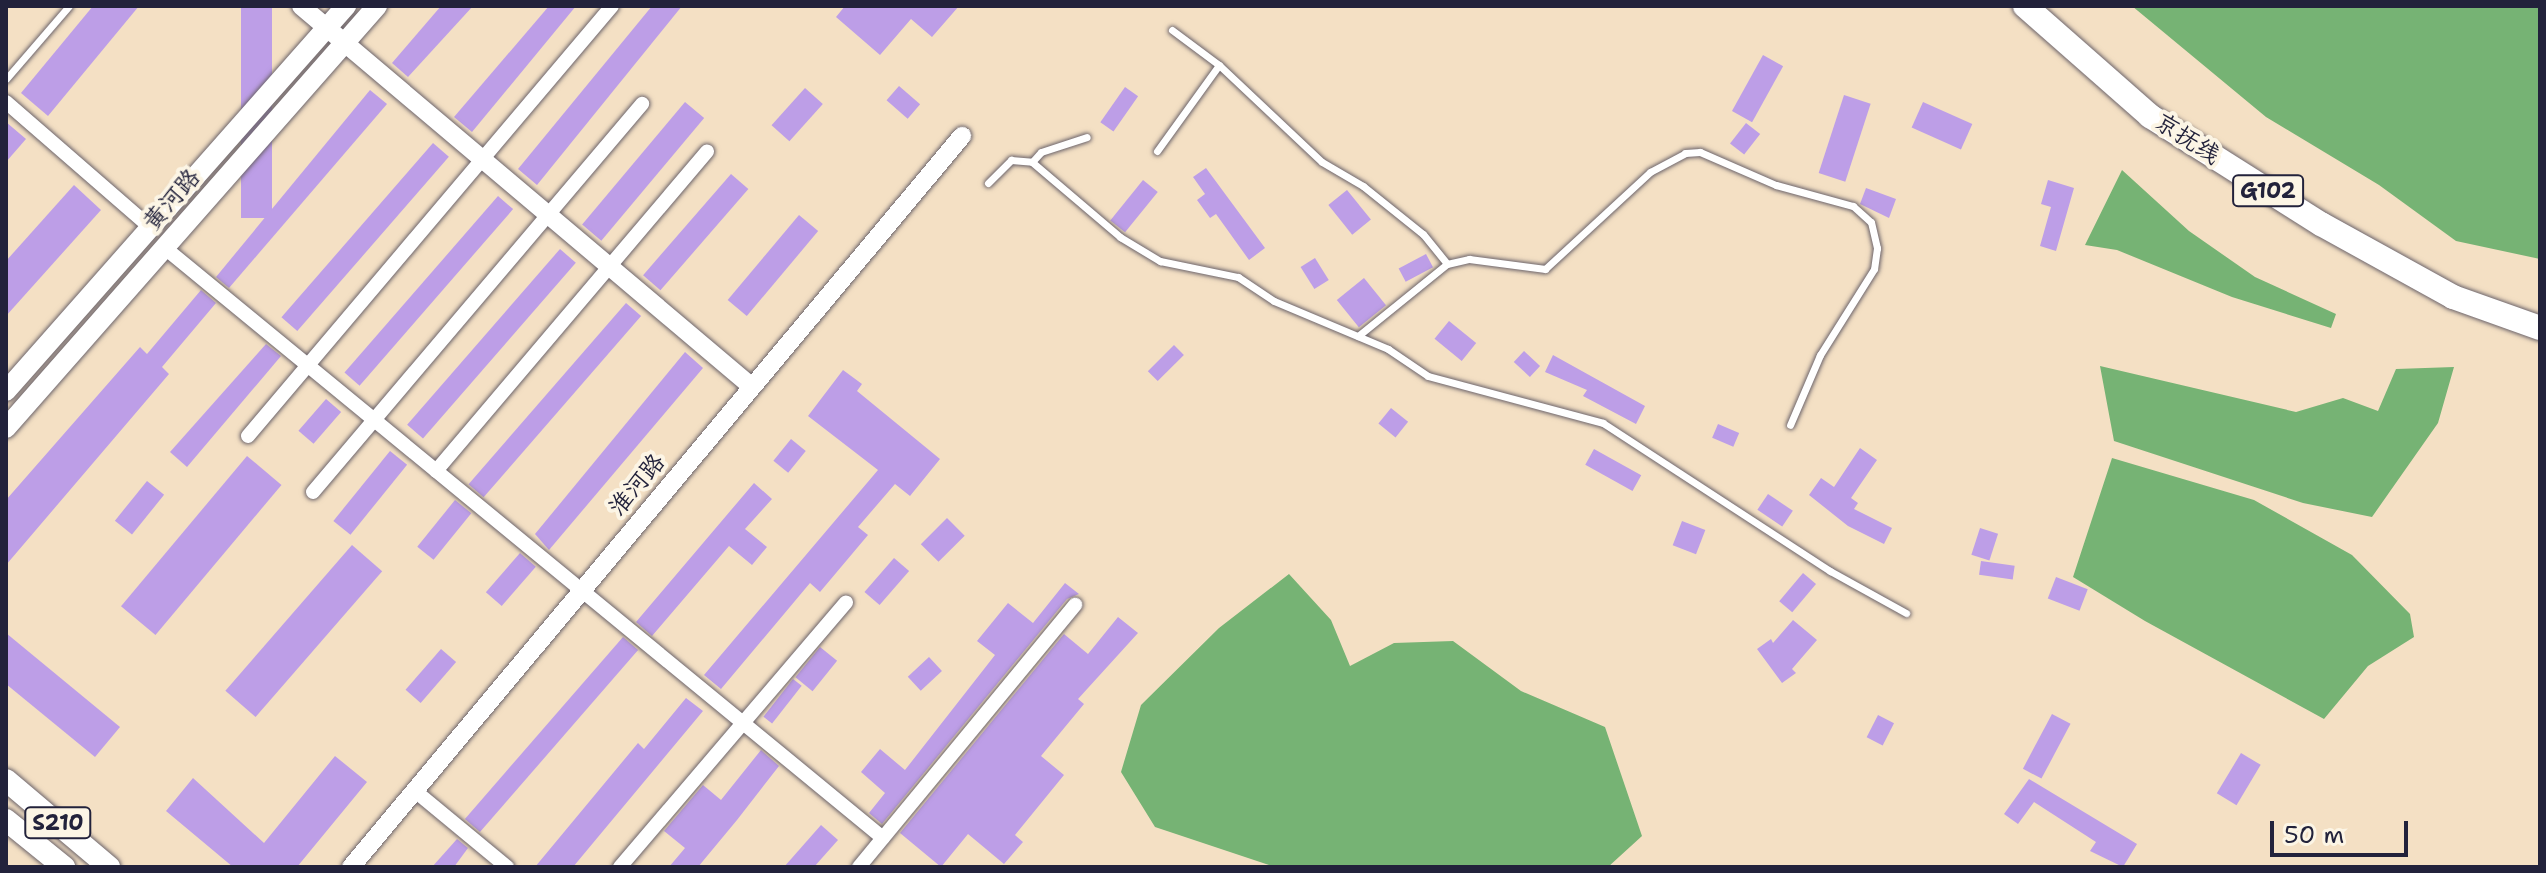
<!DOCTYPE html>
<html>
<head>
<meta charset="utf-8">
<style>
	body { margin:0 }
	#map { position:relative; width:2546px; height:873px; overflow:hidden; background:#f4e0c4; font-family:"Shantell Sans","LXGW WenKai TC",sans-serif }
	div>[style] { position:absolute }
	.forest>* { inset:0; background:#76b374 }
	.building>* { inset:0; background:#bd9ee7; transform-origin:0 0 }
	.roads { filter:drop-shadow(0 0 2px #6c646b) drop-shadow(0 0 2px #6c646b) }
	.service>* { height:7px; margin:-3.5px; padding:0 3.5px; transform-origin:3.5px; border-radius:3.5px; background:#fff }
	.minor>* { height:14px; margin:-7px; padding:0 7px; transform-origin:7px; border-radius:7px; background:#fff }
	.tertiary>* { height:18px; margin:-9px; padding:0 9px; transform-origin:9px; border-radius:9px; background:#fff }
	.secondary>* { height:20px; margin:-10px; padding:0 10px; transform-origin:10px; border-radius:10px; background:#fff }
	.primary>* { height:22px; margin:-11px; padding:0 11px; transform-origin:11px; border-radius:11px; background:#fff }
	.trunk>* { height:24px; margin:-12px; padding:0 12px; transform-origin:12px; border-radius:12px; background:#fff }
	span { translate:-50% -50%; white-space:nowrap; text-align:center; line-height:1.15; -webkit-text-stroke:8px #fcf5e5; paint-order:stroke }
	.shield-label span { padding:2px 6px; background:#fcf5e5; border:2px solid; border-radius:6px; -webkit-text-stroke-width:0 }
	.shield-label { font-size:22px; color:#22223b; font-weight:700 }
	.street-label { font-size:24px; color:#22223b }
	.frame { position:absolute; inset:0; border:8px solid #22223b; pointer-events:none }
	.scale { position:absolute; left:2270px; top:821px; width:138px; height:36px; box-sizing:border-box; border:4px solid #22223b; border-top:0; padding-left:10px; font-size:24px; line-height:28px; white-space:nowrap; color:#22223b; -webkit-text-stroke:6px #fcf5e5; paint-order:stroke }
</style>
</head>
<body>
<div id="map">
	<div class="forest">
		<div style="clip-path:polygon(2132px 6px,2540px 6px,2540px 259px,2456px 241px,2379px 185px,2266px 117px)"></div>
		<div style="clip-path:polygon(2122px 170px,2189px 231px,2255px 277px,2336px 314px,2331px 328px,2232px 297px,2117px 250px,2085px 245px)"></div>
		<div style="clip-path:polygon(2100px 366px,2296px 412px,2343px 398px,2378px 411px,2396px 369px,2454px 367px,2438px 423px,2372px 517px,2303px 503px,2114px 441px)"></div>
		<div style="clip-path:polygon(2112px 458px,2254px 500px,2352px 555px,2410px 614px,2414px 637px,2368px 666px,2324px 719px,2145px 621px,2073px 577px)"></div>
		<div style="clip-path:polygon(1289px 574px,1331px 620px,1350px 666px,1394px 643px,1453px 641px,1521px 691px,1605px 727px,1642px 836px,1608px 867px,1275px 867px,1155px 827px,1121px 772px,1141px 705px,1219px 628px)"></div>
	</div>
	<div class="building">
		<div style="clip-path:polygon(93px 6px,139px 6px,48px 116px,21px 93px)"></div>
		<div style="left:241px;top:6px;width:31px;height:212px"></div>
		<div style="clip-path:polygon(441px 6px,473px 6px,408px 77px,392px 63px)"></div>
		<div style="clip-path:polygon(549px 6px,576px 6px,472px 132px,454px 117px)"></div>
		<div style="clip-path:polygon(652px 6px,682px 6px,537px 185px,518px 169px)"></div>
		<div style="clip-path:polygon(845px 6px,959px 6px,932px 37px,911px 19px,880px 55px,836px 17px)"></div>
		<div style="left:1763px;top:55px;width:23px;height:64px;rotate:29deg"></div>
		<div style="left:899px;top:86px;width:28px;height:19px;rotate:41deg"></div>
		<div style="left:1125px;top:87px;width:16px;height:43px;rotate:35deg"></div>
		<div style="left:805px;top:88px;width:24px;height:50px;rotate:42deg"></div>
		<div style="clip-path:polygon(370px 90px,387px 104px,229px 288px,216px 277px)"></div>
		<div style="left:1844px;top:95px;width:28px;height:82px;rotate:18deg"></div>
		<div style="left:685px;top:102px;width:25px;height:160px;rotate:40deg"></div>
		<div style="left:1923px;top:102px;width:54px;height:28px;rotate:24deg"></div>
		<div style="clip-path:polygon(6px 122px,26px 139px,6px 162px)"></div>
		<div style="left:1746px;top:123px;width:18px;height:26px;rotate:38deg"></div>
		<div style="left:433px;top:143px;width:21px;height:231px;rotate:41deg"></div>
		<div style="clip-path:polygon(1206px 168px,1265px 248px,1249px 260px,1216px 214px,1210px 218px,1197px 200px,1205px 194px,1193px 177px)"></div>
		<div style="left:731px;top:174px;width:23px;height:134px;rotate:41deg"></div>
		<div style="left:1143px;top:180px;width:19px;height:52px;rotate:39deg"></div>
		<div style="clip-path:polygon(2048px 180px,2074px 188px,2056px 251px,2040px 246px,2051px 207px,2041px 204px)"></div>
		<div style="clip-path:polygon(74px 185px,101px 210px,6px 316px,6px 261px)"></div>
		<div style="clip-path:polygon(1866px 188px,1896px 199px,1889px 218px,1860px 204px)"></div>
		<div style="left:1347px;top:190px;width:38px;height:24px;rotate:51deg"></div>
		<div style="left:498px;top:196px;width:20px;height:234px;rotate:41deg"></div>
		<div style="left:799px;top:215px;width:25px;height:111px;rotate:40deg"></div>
		<div style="left:560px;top:249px;width:21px;height:233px;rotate:41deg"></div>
		<div style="left:1426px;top:254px;width:15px;height:31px;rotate:62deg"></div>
		<div style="left:1315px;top:258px;width:26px;height:17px;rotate:58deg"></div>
		<div style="left:1364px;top:278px;width:35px;height:35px;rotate:51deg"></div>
		<div style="clip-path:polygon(201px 290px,216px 303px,162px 367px,169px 374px,6px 565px,6px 500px,140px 347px,147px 354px)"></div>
		<div style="left:626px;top:303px;width:20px;height:240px;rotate:41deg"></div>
		<div style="left:1449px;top:321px;width:35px;height:23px;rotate:39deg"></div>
		<div style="clip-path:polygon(266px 344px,281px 356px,187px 467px,170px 452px)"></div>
		<div style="left:1174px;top:345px;width:14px;height:37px;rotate:45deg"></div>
		<div style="left:1524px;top:351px;width:22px;height:15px;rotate:43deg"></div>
		<div style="clip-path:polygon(685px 352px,703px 368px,549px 550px,535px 534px)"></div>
		<div style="clip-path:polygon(1553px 355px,1645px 406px,1636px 424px,1583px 396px,1587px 390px,1545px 372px)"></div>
		<div style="clip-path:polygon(843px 370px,862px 384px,857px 391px,940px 459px,910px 496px,895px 484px,858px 527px,868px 535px,820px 592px,810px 583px,721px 689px,704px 675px,878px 470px,808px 416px)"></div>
		<div style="left:326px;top:399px;width:20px;height:42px;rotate:41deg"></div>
		<div style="left:1391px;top:408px;width:22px;height:20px;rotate:39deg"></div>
		<div style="left:1718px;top:424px;width:23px;height:15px;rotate:23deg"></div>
		<div style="left:791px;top:439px;width:19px;height:28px;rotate:39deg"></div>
		<div style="clip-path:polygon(1860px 448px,1877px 460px,1851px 498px,1858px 503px,1854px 509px,1892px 528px,1884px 544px,1848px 526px,1809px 495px,1821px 478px,1834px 487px)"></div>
		<div style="left:1594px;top:449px;width:54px;height:18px;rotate:29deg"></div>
		<div style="left:390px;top:451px;width:22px;height:90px;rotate:39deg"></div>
		<div style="left:247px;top:456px;width:45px;height:196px;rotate:40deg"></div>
		<div style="left:147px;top:481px;width:22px;height:51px;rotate:39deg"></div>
		<div style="clip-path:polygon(754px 483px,772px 499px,745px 529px,767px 547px,752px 565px,729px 546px,652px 636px,636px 622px)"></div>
		<div style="left:1768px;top:494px;width:30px;height:19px;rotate:34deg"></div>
		<div style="left:455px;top:500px;width:21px;height:60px;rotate:39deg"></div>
		<div style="left:947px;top:518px;width:25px;height:37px;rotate:45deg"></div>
		<div style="left:1682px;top:521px;width:25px;height:26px;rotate:21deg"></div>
		<div style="left:1980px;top:528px;width:19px;height:28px;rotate:18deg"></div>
		<div style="left:352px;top:545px;width:40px;height:193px;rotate:41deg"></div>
		<div style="left:520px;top:553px;width:21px;height:52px;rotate:41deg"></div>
		<div style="left:894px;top:558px;width:20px;height:45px;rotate:41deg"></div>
		<div style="left:1981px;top:561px;width:34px;height:14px;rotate:8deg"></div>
		<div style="left:1803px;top:573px;width:17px;height:37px;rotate:40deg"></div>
		<div style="left:2056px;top:577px;width:34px;height:23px;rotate:21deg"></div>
		<div style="clip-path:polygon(1065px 583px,1079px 594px,1067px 599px,882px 824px,869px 813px,885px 793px,861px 772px,880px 749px,905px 770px,995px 655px,977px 641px,1008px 603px,1033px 623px)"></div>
		<div style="clip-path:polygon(1118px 617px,1138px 633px,1078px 699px,1084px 704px,1041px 756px,1064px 775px,1015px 835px,1023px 842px,1004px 864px,968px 834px,941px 867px,900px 833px,1064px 634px,1088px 654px)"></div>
		<div style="clip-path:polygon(1793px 620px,1817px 640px,1792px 669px,1796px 673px,1782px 683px,1757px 649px,1771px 639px,1773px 643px)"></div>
		<div style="clip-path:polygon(6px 633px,120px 727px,95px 757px,6px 684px)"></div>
		<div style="left:623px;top:637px;width:20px;height:241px;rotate:41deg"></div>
		<div style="left:820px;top:647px;width:22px;height:39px;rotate:39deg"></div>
		<div style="left:441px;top:649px;width:20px;height:54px;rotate:41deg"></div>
		<div style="left:929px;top:657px;width:19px;height:29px;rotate:47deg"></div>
		<div style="left:793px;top:679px;width:11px;height:48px;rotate:38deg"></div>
		<div style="clip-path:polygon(686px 698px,703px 711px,573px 867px,535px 867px,638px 743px,644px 749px)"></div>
		<div style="left:2052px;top:714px;width:21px;height:62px;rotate:28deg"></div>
		<div style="left:1878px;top:715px;width:18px;height:25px;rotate:27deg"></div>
		<div style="clip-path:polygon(761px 750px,779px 766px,737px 820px,698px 867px,669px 867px,685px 848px,664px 831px,703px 785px,721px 800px)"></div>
		<div style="left:2241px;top:753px;width:23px;height:47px;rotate:31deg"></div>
		<div style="clip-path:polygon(335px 756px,367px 782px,297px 867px,233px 867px,166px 811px,193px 778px,264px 843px)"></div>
		<div style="clip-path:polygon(2029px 779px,2137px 844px,2123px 867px,2090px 851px,2096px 842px,2034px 802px,2018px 824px,2004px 814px)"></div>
		<div style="clip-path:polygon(821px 825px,838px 840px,814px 867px,784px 867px)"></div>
		<div style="clip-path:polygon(457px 839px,468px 848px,454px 867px,432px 867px)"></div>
	</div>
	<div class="roads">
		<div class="service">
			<div style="left:1172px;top:30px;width:59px;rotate:36.7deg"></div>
			<div style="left:1219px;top:65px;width:141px;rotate:43.3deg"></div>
			<div style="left:1322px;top:162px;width:48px;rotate:30.3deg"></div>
			<div style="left:1363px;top:186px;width:77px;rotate:38.7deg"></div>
			<div style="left:1423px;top:234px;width:38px;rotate:51deg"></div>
			<div style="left:6px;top:79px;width:96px;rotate:-49.2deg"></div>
			<div style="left:1157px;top:151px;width:106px;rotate:-54.2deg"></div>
			<div style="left:1032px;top:162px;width:13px;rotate:-48deg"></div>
			<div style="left:1041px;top:152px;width:48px;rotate:-18.1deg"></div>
			<div style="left:988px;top:183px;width:33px;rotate:-45deg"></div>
			<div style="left:1011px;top:160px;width:21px;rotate:5deg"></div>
			<div style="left:1032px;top:162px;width:116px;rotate:40.4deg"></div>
			<div style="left:1120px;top:237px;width:47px;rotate:31deg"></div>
			<div style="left:1160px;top:261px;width:80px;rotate:11.6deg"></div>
			<div style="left:1238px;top:277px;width:43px;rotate:33.7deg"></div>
			<div style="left:1274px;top:301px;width:124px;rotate:22.8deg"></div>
			<div style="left:1388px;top:349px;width:48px;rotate:34deg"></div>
			<div style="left:1428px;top:376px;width:181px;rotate:15deg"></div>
			<div style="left:1603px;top:423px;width:271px;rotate:33.1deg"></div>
			<div style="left:1830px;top:571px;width:87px;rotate:28.9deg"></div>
			<div style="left:1358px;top:336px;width:114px;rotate:-39deg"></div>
			<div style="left:1447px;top:264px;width:23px;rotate:-13deg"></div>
			<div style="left:1469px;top:259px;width:77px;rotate:7.5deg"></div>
			<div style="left:1545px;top:269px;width:143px;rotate:-42.7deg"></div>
			<div style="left:1650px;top:172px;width:40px;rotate:-28deg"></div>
			<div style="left:1685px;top:153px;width:15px;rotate:-4deg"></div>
			<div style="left:1700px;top:152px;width:83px;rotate:23.5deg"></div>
			<div style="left:1776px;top:185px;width:80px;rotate:15.3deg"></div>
			<div style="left:1853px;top:206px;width:24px;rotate:42deg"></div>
			<div style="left:1871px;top:222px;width:27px;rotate:77deg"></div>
			<div style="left:1877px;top:248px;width:21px;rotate:98deg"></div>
			<div style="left:1874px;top:269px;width:102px;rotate:122.1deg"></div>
			<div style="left:1820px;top:355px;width:76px;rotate:113.2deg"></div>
		</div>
		<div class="minor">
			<div style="left:6px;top:102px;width:191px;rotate:41deg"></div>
			<div style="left:165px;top:248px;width:929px;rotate:39.41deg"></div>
			<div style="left:248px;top:436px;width:563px;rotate:-49.75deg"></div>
			<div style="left:436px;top:471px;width:419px;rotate:-49.7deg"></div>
			<div style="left:313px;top:492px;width:509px;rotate:-49.7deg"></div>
			<div style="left:414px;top:790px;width:121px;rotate:39.6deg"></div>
			<div style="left:620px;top:867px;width:348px;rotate:-49.5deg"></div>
			<div style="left:859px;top:867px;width:340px;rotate:-50.5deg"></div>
		</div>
		<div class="tertiary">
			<div style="left:301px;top:6px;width:589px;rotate:40.18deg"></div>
			<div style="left:351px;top:867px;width:953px;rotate:-50.11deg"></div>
		</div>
		<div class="secondary">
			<div style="left:6px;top:391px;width:514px;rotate:-48.55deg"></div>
			<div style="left:6px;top:428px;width:562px;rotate:-48.68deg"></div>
		</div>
		<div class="primary">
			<div style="left:6px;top:780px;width:135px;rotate:40.2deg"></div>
			<div style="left:6px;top:820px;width:75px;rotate:39deg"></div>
		</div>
		<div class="trunk">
			<div style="left:2025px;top:6px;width:167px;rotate:41.3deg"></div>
			<div style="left:2150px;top:116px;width:202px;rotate:32.3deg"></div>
			<div style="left:2321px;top:224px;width:151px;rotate:28.9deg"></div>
			<div style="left:2453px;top:297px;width:92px;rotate:19.6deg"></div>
		</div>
	</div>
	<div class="shield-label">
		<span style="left:2268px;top:191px">G102</span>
		<span style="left:58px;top:823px">S210</span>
	</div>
	<div class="street-label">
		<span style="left:2187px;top:139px;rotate:33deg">京抚线</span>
		<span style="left:172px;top:200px;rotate:-49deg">黄河路</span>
		<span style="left:637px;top:485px;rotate:-50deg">淮河路</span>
	</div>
	<div class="frame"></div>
	<div class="scale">50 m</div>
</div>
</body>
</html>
